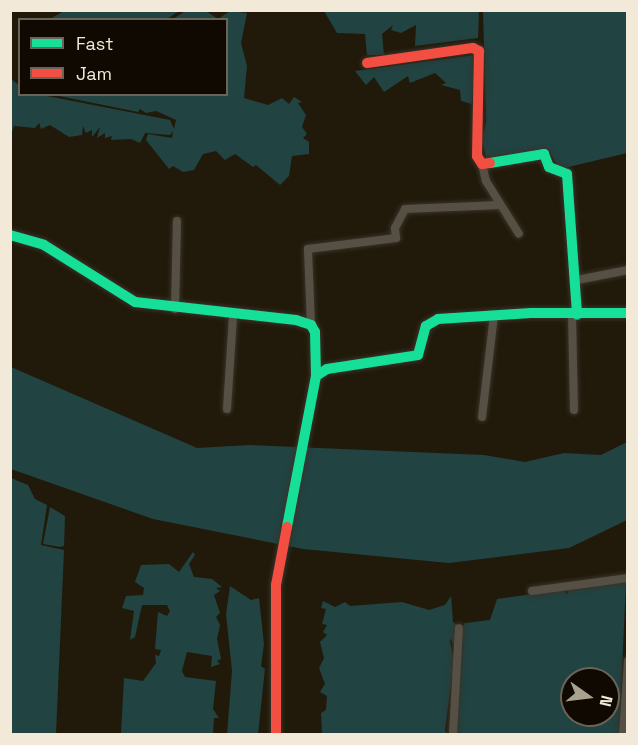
<!DOCTYPE html>
<html>
<head>
<meta charset="utf-8">
<style>
	body { margin:0 }
	#map { position:relative; width:638px; height:745px; overflow:hidden; background:#211a0a; font-family:"Space Grotesk",sans-serif }
	div>[style] { position:absolute }
	.water>* { inset:0; background:#214342 }
	.roads { filter:drop-shadow(0 0 2px #383329) drop-shadow(0 0 2px #383329) }
	.street>* { height:8px; margin:-4px; padding:0 4px; transform-origin:4px; border-radius:4px; background:#565044 }
	.fast>* { height:10px; margin:-5px; padding:0 5px; transform-origin:5px; border-radius:5px; background:#16e098 }
	.jam>* { height:10px; margin:-5px; padding:0 5px; transform-origin:5px; border-radius:5px; background:#f24e42 }
	span { translate:-50% -50%; white-space:nowrap; text-align:center; line-height:1.15; -webkit-text-stroke:4.5px #0f0901; paint-order:stroke }
	.frame { position:absolute; inset:0; border:12px solid #f2e9d8; pointer-events:none }
	.legend { position:absolute; left:18px; top:18px; width:210px; height:78px; box-sizing:border-box; background:#0f0901; border:2px solid #6a6357; margin:0; padding:8px 10px; list-style:none; font-size:18px; color:#f2e9d8 }
	.legend li { display:flex; align-items:center; gap:12px; height:30px }
	.legend b { width:30px; border:2px solid #6a6357 }
	.north { position:absolute; left:560px; top:667px; width:60px; height:60px; box-sizing:border-box; background:#0f0901; border:2px solid #6a6357; border-radius:50%; rotate:104deg; font-size:16px; font-weight:700; line-height:24px; text-align:center; color:#f2e9d8 }
	.north::after { content:''; display:block; margin:auto; width:21px; height:27px; background:#a9a190; clip-path:polygon(50% 0,100% 100%,50% 72%,0 100%) }
</style>
</head>
<body>
<div id="map">
	<div class="water">
		<div style="clip-path:polygon(187px 10px,206px 11px,218px 19px,230px 11px,247px 13px,241px 43px,247px 66px,244px 98px,268px 105px,282px 98px,289px 104px,294px 97px,302px 102px,298px 103px,306px 115px,302px 127px,307px 134px,303px 138px,309px 142px,309px 154px,292px 156px,289px 176px,280px 185px,256px 165px,253px 167px,235px 154px,225px 160px,216px 151px,203px 154px,194px 170px,183px 172px,173px 166px,169px 169px,146px 140px,148px 134px,172px 138px,173px 131px,170px 135px,145px 133px,140px 143px,131px 139px,111px 140px,112px 136px,105px 138px,105px 133px,97px 138px,100px 127px,92px 137px,92px 130px,86px 133px,83px 126px,82px 135px,69px 137px,50px 125px,41px 129px,39px 123px,35px 128px,14px 126px,11px 134px,11px 79px,19px 85px,20px 94px,42px 95px,170px 120px,174px 129px,176px 120px,156px 111px,146px 113px,140px 109px,138px 112px,54px 95px,226px 94px,226px 20px,173px 19px)"></div>
		<div style="clip-path:polygon(64px 11px,64px 10px,179px 11px,167px 19px,50px 19px)"></div>
		<div style="clip-path:polygon(324px 11px,479px 11px,478px 38px,415px 46px,416px 25px,401px 33px,391px 30px,393px 25px,382px 34px,384px 55px,367px 55px,365px 34px,337px 33px)"></div>
		<div style="clip-path:polygon(483px 11px,627px 11px,627px 153px,560px 169px,548px 150px,487px 161px,482px 140px,486px 123px)"></div>
		<div style="clip-path:polygon(476px 55px,472px 104px,461px 101px,460px 90px,441px 85px,446px 83px,435px 73px,410px 83px,408px 76px,384px 92px,374px 77px,366px 85px,355px 71px)"></div>
		<div style="clip-path:polygon(11px 367px,197px 448px,250px 445px,484px 455px,525px 462px,564px 453px,601px 455px,627px 442px,627px 520px,569px 548px,449px 563px,303px 549px,153px 519px,11px 469px)"></div>
		<div style="clip-path:polygon(11px 478px,28px 485px,35px 499px,47px 505px,41px 545px,64px 550px,56px 734px,11px 734px)"></div>
		<div style="clip-path:polygon(50px 507px,65px 516px,64px 546px,60px 547px,43px 544px)"></div>
		<div style="clip-path:polygon(193px 552px,195px 555px,189px 564px,194px 577px,212px 579px,222px 587px,216px 588px,220px 591px,214px 595px,220px 613px,216px 617px,220px 625px,217px 639px,221px 659px,217px 661px,220px 664px,211px 667px,212px 656px,187px 652px,182px 671px,185px 677px,216px 681px,213px 709px,219px 718px,214px 718px,213px 734px,108px 734px,121px 733px,124px 678px,143px 681px,156px 663px,155px 655px,159px 656px,161px 650px,155px 649px,158px 612px,167px 616px,170px 611px,167px 605px,142px 605px,135px 637px,130px 640px,134px 611px,122px 608px,126px 596px,143px 595px,144px 588px,135px 582px,141px 565px,169px 564px,179px 572px)"></div>
		<div style="clip-path:polygon(evenodd,626px 583px,619px 734px,456px 734px,459px 648px,463px 636px,460px 631px,465px 623px,490px 620px,497px 599px,561px 590px,568px 594px,567px 590px,578px 587px,626px 583px,572px 679px,608px 679px,608px 715px,572px 715px,572px 679px)"></div>
		<div style="clip-path:polygon(230px 586px,251px 600px,259px 598px,264px 644px,261px 666px,265px 669px,258px 734px,227px 734px,232px 671px,226px 614px)"></div>
		<div style="clip-path:polygon(451px 596px,453px 622px,457px 625px,453px 645px,451px 638px,450px 642px,454px 661px,445px 731px,449px 734px,322px 734px,321px 713px,326px 710px,327px 696px,320px 692px,325px 684px,319px 668px,324px 658px,320px 642px,327px 635px,323px 632px,327px 625px,322px 624px,326px 609px,321px 608px,323px 601px,335px 607px,345px 602px,350px 606px,402px 602px,429px 610px,445px 605px)"></div>
	</div>
	<div class="roads">
		<div class="street">
			<div style="left:482px;top:164px;width:17px;rotate:77deg"></div>
			<div style="left:486px;top:181px;width:62px;rotate:58.1deg"></div>
			<div style="left:577px;top:280px;width:52px;rotate:-11.1deg"></div>
			<div style="left:175px;top:309px;width:88px;rotate:-88.7deg"></div>
			<div style="left:572px;top:315px;width:95px;rotate:88.8deg"></div>
			<div style="left:311px;top:325px;width:76px;rotate:-92.3deg"></div>
			<div style="left:308px;top:249px;width:89px;rotate:-7.1deg"></div>
			<div style="left:396px;top:238px;width:10px;rotate:-96deg"></div>
			<div style="left:395px;top:228px;width:21px;rotate:-62deg"></div>
			<div style="left:405px;top:209px;width:95px;rotate:-2.4deg"></div>
			<div style="left:227px;top:409px;width:94px;rotate:-86.3deg"></div>
			<div style="left:482px;top:417px;width:103px;rotate:-83.3deg"></div>
			<div style="left:532px;top:591px;width:97px;rotate:-7.7deg"></div>
			<div style="left:453px;top:734px;width:106px;rotate:-86.8deg"></div>
			<div style="left:623px;top:734px;width:73px;rotate:-86.1deg"></div>
		</div>
		<div class="fast">
			<div style="left:490px;top:163px;width:55px;rotate:-9.5deg"></div>
			<div style="left:544px;top:154px;width:14px;rotate:69deg"></div>
			<div style="left:549px;top:167px;width:19px;rotate:21deg"></div>
			<div style="left:567px;top:174px;width:141px;rotate:85.9deg"></div>
			<div style="left:10px;top:235px;width:35px;rotate:16deg"></div>
			<div style="left:44px;top:245px;width:107px;rotate:32.1deg"></div>
			<div style="left:135px;top:302px;width:162px;rotate:6.4deg"></div>
			<div style="left:296px;top:320px;width:16px;rotate:18deg"></div>
			<div style="left:311px;top:325px;width:8px;rotate:60deg"></div>
			<div style="left:315px;top:332px;width:44px;rotate:88.7deg"></div>
			<div style="left:316px;top:376px;width:154px;rotate:100.9deg"></div>
			<div style="left:316px;top:376px;width:13px;rotate:-32deg"></div>
			<div style="left:327px;top:369px;width:92px;rotate:-8.7deg"></div>
			<div style="left:418px;top:355px;width:30px;rotate:-75deg"></div>
			<div style="left:426px;top:326px;width:14px;rotate:-30deg"></div>
			<div style="left:438px;top:319px;width:93px;rotate:-3.7deg"></div>
			<div style="left:531px;top:313px;width:97px"></div>
		</div>
		<div class="jam">
			<div style="left:367px;top:63px;width:107px;rotate:-8.1deg"></div>
			<div style="left:473px;top:48px;width:7px;rotate:27deg"></div>
			<div style="left:479px;top:51px;width:105px;rotate:91.1deg"></div>
			<div style="left:477px;top:156px;width:9px;rotate:58deg"></div>
			<div style="left:482px;top:164px;width:8px;rotate:-7deg"></div>
			<div style="left:276px;top:734px;width:149px;rotate:-90deg"></div>
			<div style="left:276px;top:585px;width:59px;rotate:-79.3deg"></div>
		</div>
	</div>
	<div class="frame"></div>
	<ul class="legend">
	<li><b style="height:8px;background:#16e098"></b>Fast</li>
	<li><b style="height:8px;background:#f24e42"></b>Jam</li>
	</ul>
	<div class="north">N</div>
</div>
</body>
</html>
